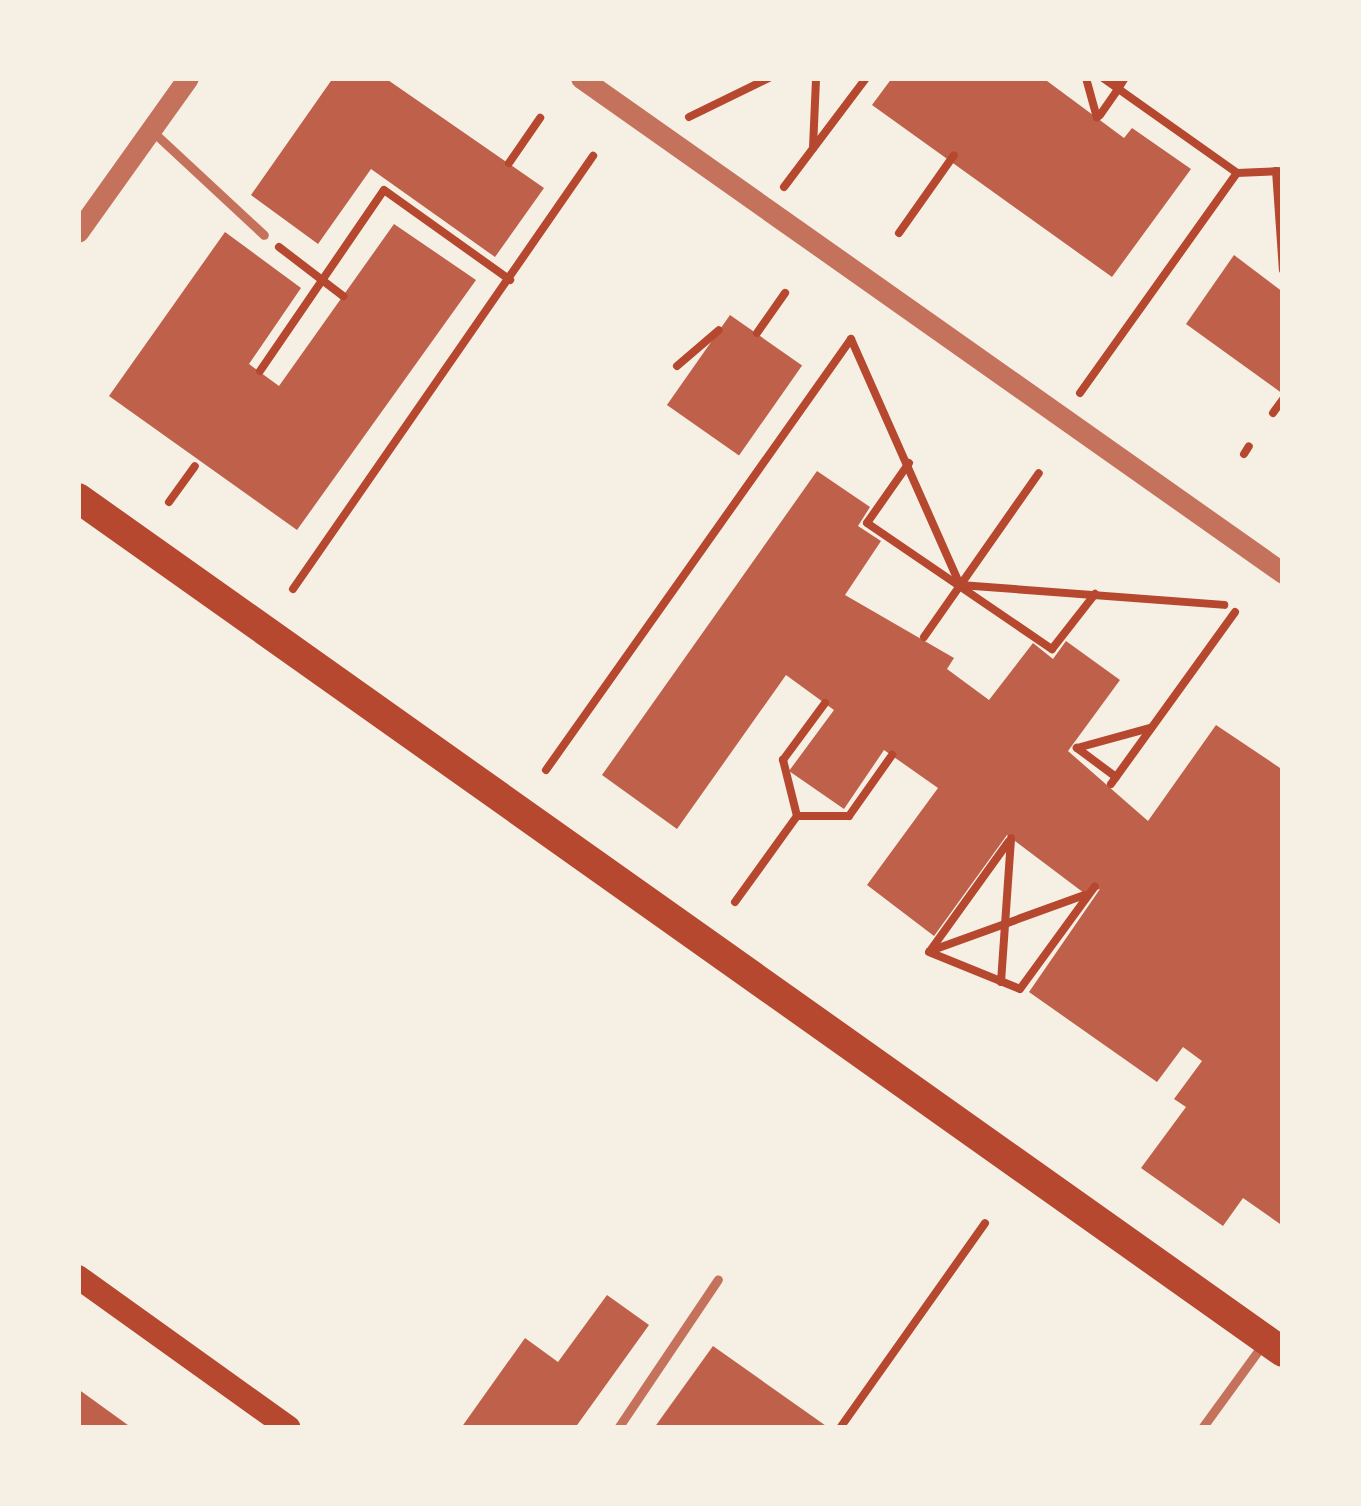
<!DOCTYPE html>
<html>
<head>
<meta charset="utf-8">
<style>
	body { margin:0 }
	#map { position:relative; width:1361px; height:1506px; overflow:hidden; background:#f6efe4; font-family:"Exo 2",sans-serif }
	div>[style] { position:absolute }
	.building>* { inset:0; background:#bf614a; transform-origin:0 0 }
	.path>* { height:8px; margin:-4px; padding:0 4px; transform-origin:4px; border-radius:4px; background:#b5482f }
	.service>* { height:9px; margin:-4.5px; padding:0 4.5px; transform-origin:4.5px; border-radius:4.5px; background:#c5725c }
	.tertiary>* { height:21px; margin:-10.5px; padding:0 10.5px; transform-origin:10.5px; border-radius:10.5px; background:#c5725c }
	.secondary>* { height:24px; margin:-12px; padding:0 12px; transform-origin:12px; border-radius:12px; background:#b5482f }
	.primary>* { height:30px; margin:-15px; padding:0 15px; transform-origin:15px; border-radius:15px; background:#b5482f }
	span { translate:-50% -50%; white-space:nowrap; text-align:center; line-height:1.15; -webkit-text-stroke:9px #f6efe4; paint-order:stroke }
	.frame { position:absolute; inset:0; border:81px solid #f6efe4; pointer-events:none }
</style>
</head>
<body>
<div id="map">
	<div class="building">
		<div style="clip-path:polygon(333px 78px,385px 78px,544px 188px,495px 257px,371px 169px,318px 244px,251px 195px)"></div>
		<div style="clip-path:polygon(892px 78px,1043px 78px,1124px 138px,1132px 128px,1191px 169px,1112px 277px,872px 105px)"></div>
		<div style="clip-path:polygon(394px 224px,476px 280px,297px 530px,109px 396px,225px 232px,301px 288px,249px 364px,279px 386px)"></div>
		<div style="clip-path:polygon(1234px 255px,1283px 292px,1283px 394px,1186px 324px)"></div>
		<div style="left:730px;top:315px;width:88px;height:110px;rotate:35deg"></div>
		<div style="clip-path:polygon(817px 471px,870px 507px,858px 526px,881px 541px,845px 595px,954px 658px,947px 669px,989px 700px,1033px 643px,1053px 659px,1066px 641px,1120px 680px,1068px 751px,1148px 821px,1216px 725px,1283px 770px,1283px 1226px,1243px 1198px,1223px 1226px,1141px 1168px,1186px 1107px,1174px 1099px,1202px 1061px,1183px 1047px,1157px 1082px,1029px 992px,1100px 889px,1084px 893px,1007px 835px,934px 936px,867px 885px,938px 788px,884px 750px,844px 809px,789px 771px,834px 710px,786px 675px,677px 829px,602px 775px)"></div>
		<div style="clip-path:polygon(607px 1295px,649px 1325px,575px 1428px,461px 1428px,525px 1338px,558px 1362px)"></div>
		<div style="clip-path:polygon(713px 1346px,829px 1428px,654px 1428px)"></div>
		<div style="clip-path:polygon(78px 1389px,132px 1428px,78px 1428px)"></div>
	</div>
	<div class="path">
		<div style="left:1086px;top:78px;width:41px;rotate:74.6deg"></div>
		<div style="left:1103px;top:78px;width:164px;rotate:35.3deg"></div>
		<div style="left:1115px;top:78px;width:11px;rotate:75deg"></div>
		<div style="left:1118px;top:89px;width:13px;rotate:-58deg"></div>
		<div style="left:1100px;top:115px;width:32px;rotate:-55deg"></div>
		<div style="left:689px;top:117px;width:89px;rotate:-26deg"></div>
		<div style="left:813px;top:148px;width:70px;rotate:-87.5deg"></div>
		<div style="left:509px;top:163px;width:55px;rotate:-55.4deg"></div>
		<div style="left:1276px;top:171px;width:99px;rotate:86deg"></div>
		<div style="left:784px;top:187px;width:136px;rotate:-53deg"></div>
		<div style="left:899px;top:233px;width:95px;rotate:-54.8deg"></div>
		<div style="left:279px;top:247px;width:81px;rotate:37.4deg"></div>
		<div style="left:757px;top:333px;width:49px;rotate:-55deg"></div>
		<div style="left:677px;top:366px;width:55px;rotate:-40.6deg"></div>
		<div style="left:260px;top:371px;width:219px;rotate:-55.6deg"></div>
		<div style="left:384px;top:190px;width:155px;rotate:35.5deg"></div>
		<div style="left:1080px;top:393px;width:270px;rotate:-54.5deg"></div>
		<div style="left:1237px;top:173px;width:46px;rotate:-2.5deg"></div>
		<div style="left:1273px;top:413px;width:17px;rotate:-54deg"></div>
		<div style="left:1244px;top:454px;width:9px;rotate:-58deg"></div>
		<div style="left:909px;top:463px;width:73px;rotate:125deg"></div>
		<div style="left:867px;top:523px;width:224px;rotate:34.3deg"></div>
		<div style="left:1052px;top:649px;width:70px;rotate:-52deg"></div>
		<div style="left:169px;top:502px;width:44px;rotate:-54.2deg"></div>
		<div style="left:293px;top:589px;width:527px;rotate:-55.28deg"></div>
		<div style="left:924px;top:637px;width:200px;rotate:-55deg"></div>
		<div style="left:546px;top:770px;width:528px;rotate:-54.71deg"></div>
		<div style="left:851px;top:339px;width:269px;rotate:66.1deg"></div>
		<div style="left:960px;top:585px;width:265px;rotate:4.3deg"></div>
		<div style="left:1116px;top:777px;width:49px;rotate:-143.4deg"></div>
		<div style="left:1077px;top:748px;width:76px;rotate:-15.3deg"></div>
		<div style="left:1111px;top:784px;width:212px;rotate:-54.2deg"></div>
		<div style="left:797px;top:816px;width:52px"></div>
		<div style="left:849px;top:816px;width:75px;rotate:-54.8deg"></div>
		<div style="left:735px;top:902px;width:106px;rotate:-54.2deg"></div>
		<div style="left:797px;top:816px;width:58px;rotate:-104deg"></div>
		<div style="left:783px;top:760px;width:71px;rotate:-53.6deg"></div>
		<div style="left:930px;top:951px;width:165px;rotate:-19.9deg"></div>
		<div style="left:930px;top:951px;width:135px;rotate:-54.3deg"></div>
		<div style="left:929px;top:952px;width:98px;rotate:22.1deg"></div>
		<div style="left:1020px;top:989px;width:127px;rotate:-53.9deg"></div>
		<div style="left:1001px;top:982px;width:144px;rotate:-86deg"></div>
		<div style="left:840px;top:1428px;width:251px;rotate:-54.7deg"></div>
	</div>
	<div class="service">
		<div style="left:151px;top:130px;width:154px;rotate:42.9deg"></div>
		<div style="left:618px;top:1428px;width:179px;rotate:-56.1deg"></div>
		<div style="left:1202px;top:1428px;width:104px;rotate:-54deg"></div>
	</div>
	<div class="tertiary">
		<div style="left:581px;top:78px;width:859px;rotate:35.19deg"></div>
		<div style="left:78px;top:232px;width:189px;rotate:-54.5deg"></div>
	</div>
	<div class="secondary">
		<div style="left:78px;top:1277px;width:259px;rotate:35.6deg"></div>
	</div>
	<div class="primary">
		<div style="left:78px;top:498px;width:1477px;rotate:35.33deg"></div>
	</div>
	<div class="frame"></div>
</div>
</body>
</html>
